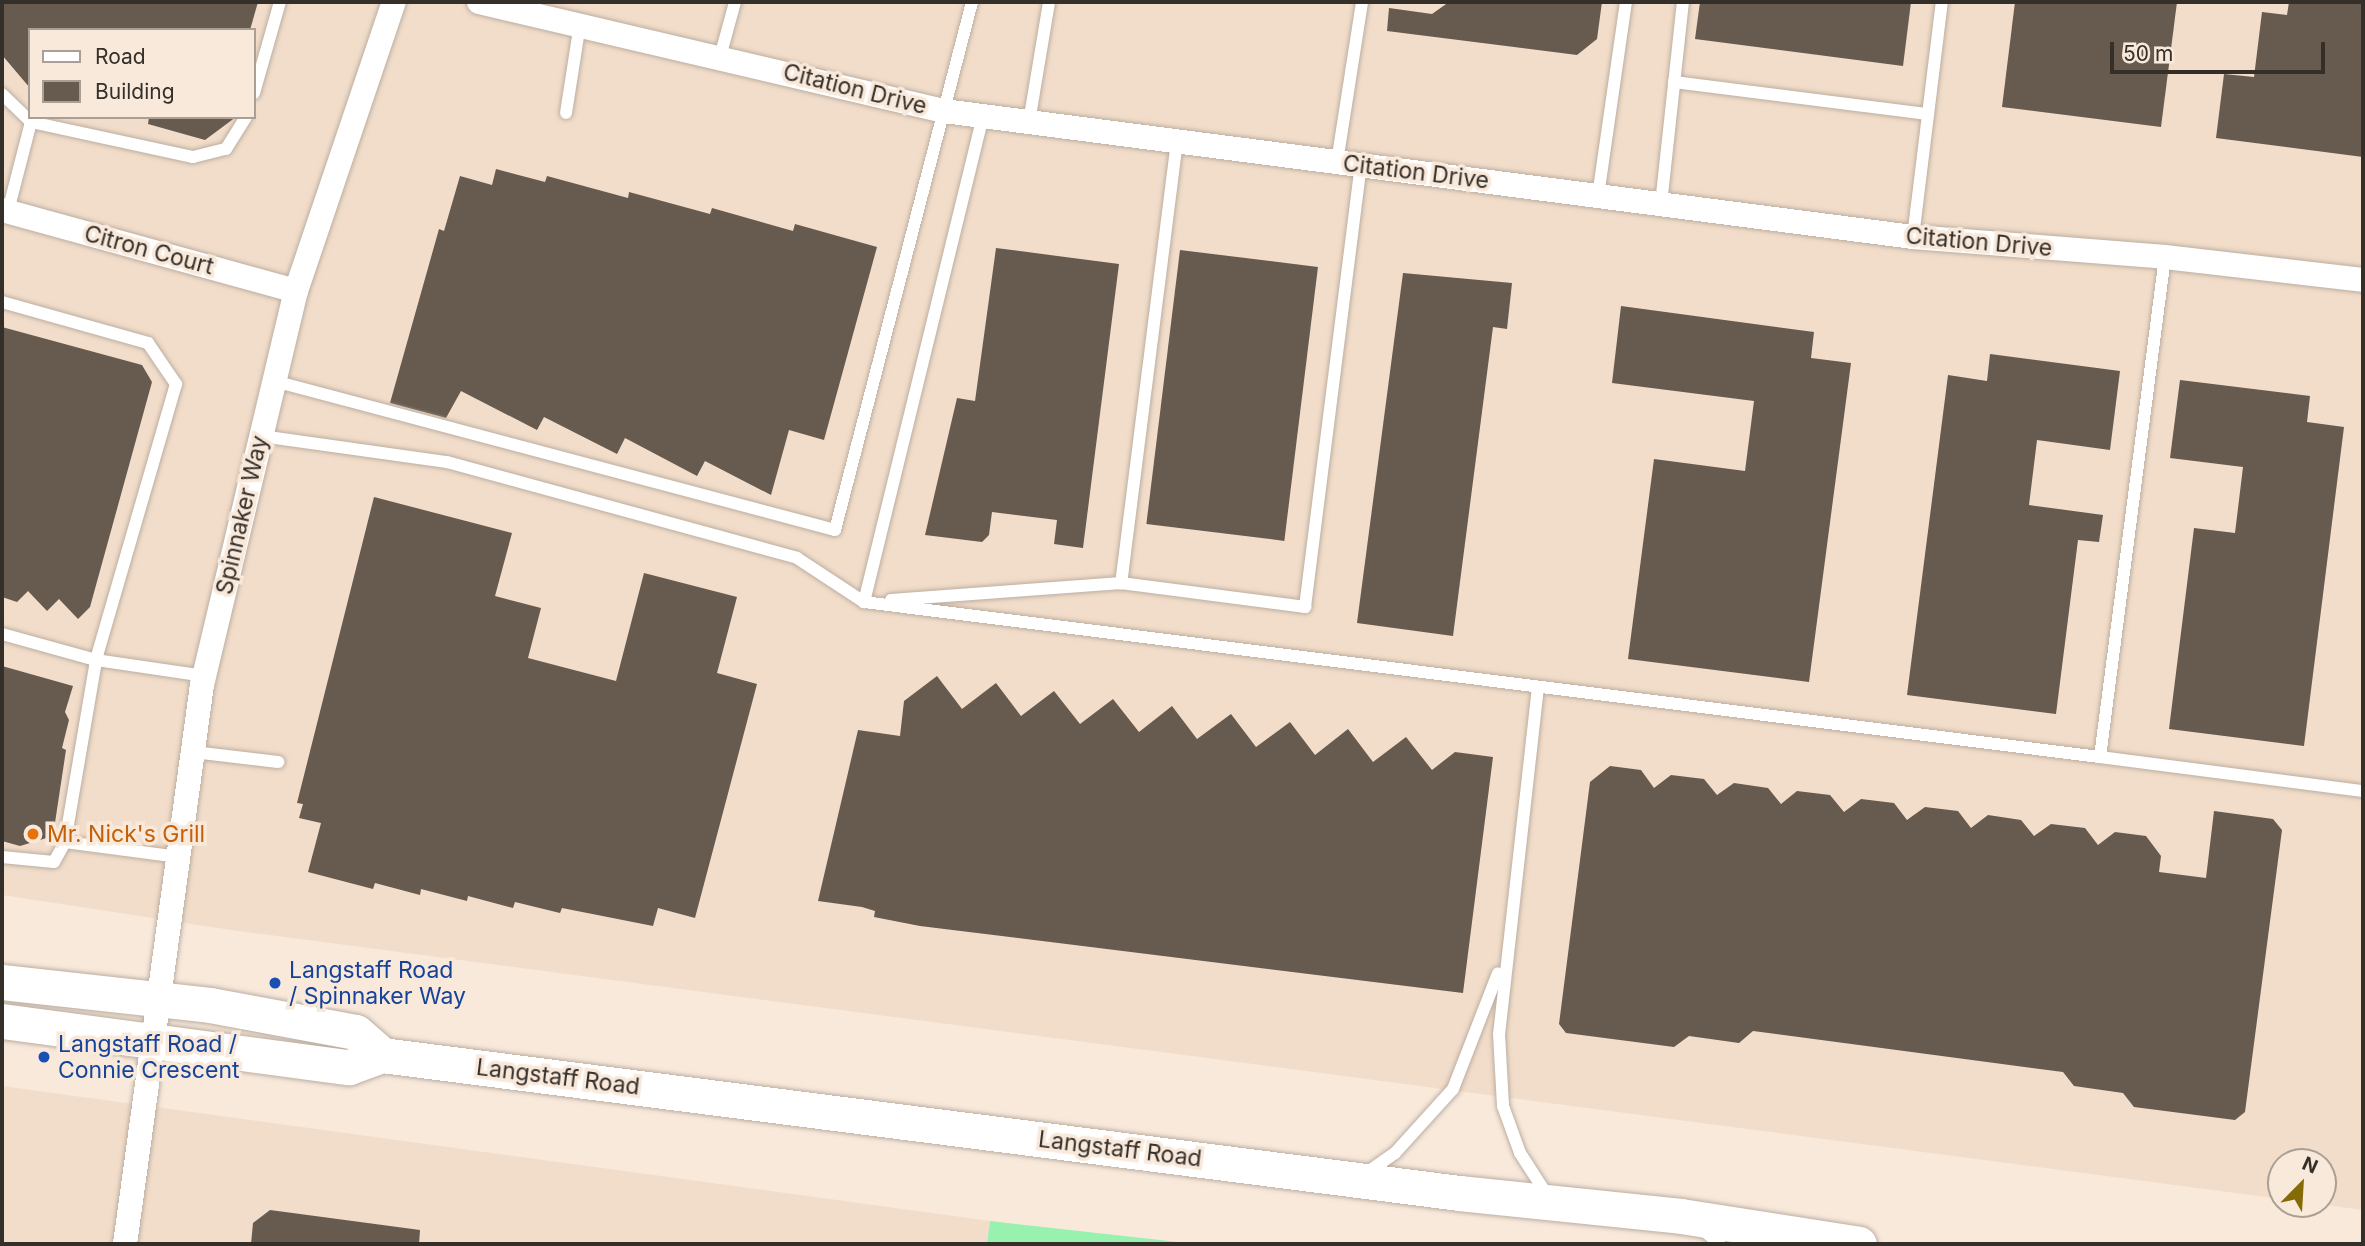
<!DOCTYPE html>
<html>
<head>
<meta charset="utf-8">
<style>
	body { margin:0 }
	#map { position:relative; width:2365px; height:1246px; overflow:hidden; background:#f8e9db; font-family:Inter,sans-serif }
	div>[style] { position:absolute }
	.built>* { inset:0; background:#f2ddca }
	.green>* { inset:0; background:#99f1af }
	.building>* { inset:0; background:#675a4e; transform-origin:0 0 }
	.roads { filter:drop-shadow(0 0 2px #bcaea1) drop-shadow(0 0 2px #bcaea1) }
	.lane>* { height:12px; margin:-6px; padding:0 6px; transform-origin:6px; border-radius:6px; background:#fff }
	.street>* { height:24px; margin:-12px; padding:0 12px; transform-origin:12px; border-radius:12px; background:#fff }
	.secondary>* { height:35px; margin:-17.5px; padding:0 17.5px; transform-origin:17.5px; border-radius:17.5px; background:#fff }
	.dots>* { width:19px; height:19px; translate:-50% -50%; box-sizing:border-box; border:4px solid #f8e9db; border-radius:50% }
	span { translate:-50% -50%; white-space:nowrap; text-align:center; line-height:1.15; -webkit-text-stroke:7px #f8e9db; paint-order:stroke }
	.street-label { font-size:23px; color:#352f2a }
	.food-label { font-size:23px; color:#c56008 }
	.left { translate:0 -50%; text-align:left }
	.transit-label { font-size:23px; color:#164399 }
	.frame { position:absolute; inset:0; border:4px solid #352f2a; pointer-events:none }
	.legend { position:absolute; left:28px; top:28px; width:228px; height:91px; box-sizing:border-box; background:#f8e9db; border:2px solid #aa9f94; margin:0; padding:9px 12px; list-style:none; font-size:21px; color:#352f2a }
	.legend li { display:flex; align-items:center; gap:14px; height:35px }
	.legend b { width:35px; border:2px solid #aa9f94 }
	.north { position:absolute; left:2267px; top:1148px; width:70px; height:70px; box-sizing:border-box; background:#f8e9db; border:2px solid #aa9f94; border-radius:50%; rotate:24deg; font-size:19px; font-weight:700; line-height:28px; text-align:center; color:#352f2a }
	.north::after { content:''; display:block; margin:auto; width:24px; height:32px; background:#846b06; clip-path:polygon(50% 0,100% 100%,50% 72%,0 100%) }
	.scale { position:absolute; left:2110px; top:42px; width:215px; height:32px; box-sizing:border-box; border:4px solid #352f2a; border-top:0; padding-left:9px; font-size:21px; line-height:24px; white-space:nowrap; color:#352f2a; -webkit-text-stroke:5px #f8e9db; paint-order:stroke }
</style>
</head>
<body>
<div id="map">
	<div class="built">
		<div style="clip-path:polygon(evenodd,2px 2px,2363px 2px,2363px 1210px,2317px 1204px,2323px 1204px,2323px 1162px,2281px 1162px,2281px 1199px,231px 930px,2px 895px,2px 2px,30px 30px,254px 30px,254px 117px,30px 117px,30px 30px)"></div>
		<div style="clip-path:polygon(2px 1086px,990px 1221px,987px 1244px,2px 1244px)"></div>
	</div>
	<div class="green">
		<div style="clip-path:polygon(990px 1221px,1196px 1244px,987px 1244px)"></div>
	</div>
	<div class="building">
		<div style="clip-path:polygon(2px 2px,258px 2px,250px 30px,30px 30px,30px 88px,2px 55px)"></div>
		<div style="clip-path:polygon(1449px 2px,1602px 2px,1597px 39px,1577px 55px,1387px 31px,1389px 8px,1432px 14px)"></div>
		<div style="clip-path:polygon(1700px 2px,1911px 2px,1903px 66px,1695px 39px)"></div>
		<div style="clip-path:polygon(2015px 2px,2177px 2px,2161px 127px,2002px 107px)"></div>
		<div style="clip-path:polygon(2289px 2px,2363px 2px,2363px 157px,2216px 138px,2224px 74px,2254px 77px,2262px 12px,2287px 15px)"></div>
		<div style="clip-path:polygon(149px 117px,236px 117px,205px 140px,148px 124px)"></div>
		<div style="clip-path:polygon(496px 169px,545px 182px,547px 176px,628px 198px,629px 192px,710px 214px,712px 208px,793px 231px,795px 224px,877px 247px,824px 440px,789px 430px,771px 495px,705px 461px,697px 476px,625px 438px,617px 454px,544px 417px,537px 430px,461px 391px,446px 418px,390px 403px,439px 229px,444px 231px,460px 176px,492px 185px)"></div>
		<div style="clip-path:polygon(996px 248px,1119px 264px,1083px 548px,1054px 544px,1057px 520px,992px 512px,989px 535px,982px 542px,925px 535px,957px 398px,975px 401px)"></div>
		<div style="left:1180px;top:250px;width:139px;height:276px;rotate:7deg"></div>
		<div style="clip-path:polygon(1403px 273px,1512px 283px,1507px 329px,1493px 327px,1453px 636px,1357px 623px)"></div>
		<div style="clip-path:polygon(1621px 306px,1814px 332px,1811px 358px,1851px 363px,1809px 682px,1628px 659px,1654px 459px,1745px 471px,1754px 401px,1612px 383px)"></div>
		<div style="clip-path:polygon(2px 327px,142px 365px,152px 382px,90px 607px,78px 619px,59px 599px,47px 611px,28px 591px,17px 602px,2px 597px)"></div>
		<div style="clip-path:polygon(1990px 354px,2120px 371px,2110px 450px,2037px 440px,2029px 505px,2103px 515px,2099px 542px,2078px 540px,2056px 714px,1907px 695px,1948px 375px,1987px 381px)"></div>
		<div style="clip-path:polygon(2180px 380px,2310px 396px,2307px 422px,2344px 427px,2304px 746px,2169px 729px,2194px 528px,2235px 533px,2243px 467px,2170px 458px)"></div>
		<div style="clip-path:polygon(374px 497px,512px 533px,495px 596px,541px 608px,528px 658px,616px 681px,644px 573px,737px 597px,717px 673px,757px 684px,695px 918px,658px 908px,653px 926px,562px 908px,560px 913px,515px 902px,513px 908px,468px 896px,467px 901px,421px 889px,420px 895px,375px 883px,373px 889px,308px 872px,321px 823px,299px 818px,303px 804px,297px 803px)"></div>
		<div style="clip-path:polygon(2px 666px,73px 686px,65px 712px,69px 720px,62px 748px,66px 750px,53px 836px,20px 846px,2px 841px)"></div>
		<div style="clip-path:polygon(937px 676px,962px 709px,996px 683px,1021px 716px,1054px 691px,1080px 724px,1113px 699px,1139px 732px,1172px 706px,1197px 739px,1231px 714px,1256px 747px,1290px 722px,1315px 755px,1348px 729px,1373px 762px,1406px 737px,1432px 770px,1455px 752px,1493px 757px,1463px 993px,920px 926px,874px 917px,875px 911px,862px 907px,818px 901px,858px 730px,900px 736px,904px 701px)"></div>
		<div style="clip-path:polygon(1610px 766px,1641px 770px,1654px 788px,1671px 775px,1704px 779px,1717px 795px,1734px 783px,1768px 788px,1781px 804px,1797px 791px,1830px 795px,1844px 812px,1861px 799px,1894px 803px,1907px 820px,1925px 807px,1958px 811px,1971px 828px,1988px 815px,2021px 820px,2034px 836px,2051px 824px,2085px 828px,2098px 845px,2115px 832px,2146px 836px,2161px 856px,2159px 872px,2206px 878px,2214px 811px,2273px 819px,2282px 830px,2245px 1112px,2235px 1120px,2134px 1107px,2123px 1093px,2074px 1086px,2063px 1072px,1753px 1031px,1739px 1043px,1689px 1036px,1674px 1047px,1566px 1033px,1559px 1024px,1590px 782px)"></div>
		<div style="clip-path:polygon(270px 1210px,420px 1230px,419px 1244px,251px 1244px,253px 1223px)"></div>
	</div>
	<div class="roads">
		<div class="lane">
			<div style="left:720px;top:57px;width:57px;rotate:-74.7deg"></div>
			<div style="left:1674px;top:82px;width:256px;rotate:7.2deg"></div>
			<div style="left:254px;top:93px;width:95px;rotate:-74.1deg"></div>
			<div style="left:2px;top:94px;width:40px;rotate:44deg"></div>
			<div style="left:31px;top:122px;width:166px;rotate:12.2deg"></div>
			<div style="left:193px;top:157px;width:34px;rotate:-14deg"></div>
			<div style="left:226px;top:149px;width:38px;rotate:-58deg"></div>
			<div style="left:566px;top:113px;width:90px;rotate:-81.1deg"></div>
			<div style="left:1029px;top:122px;width:122px;rotate:-80.5deg"></div>
			<div style="left:1177px;top:141px;width:446px;rotate:97.2deg"></div>
			<div style="left:1121px;top:583px;width:186px;rotate:7.4deg"></div>
			<div style="left:1305px;top:607px;width:446px;rotate:-82.8deg"></div>
			<div style="left:1337px;top:162px;width:162px;rotate:-81.1deg"></div>
			<div style="left:1598px;top:196px;width:196px;rotate:-81.8deg"></div>
			<div style="left:1661px;top:204px;width:203px;rotate:-83.8deg"></div>
			<div style="left:8px;top:211px;width:92px;rotate:-75.5deg"></div>
			<div style="left:1913px;top:237px;width:237px;rotate:-83deg"></div>
			<div style="left:2165px;top:257px;width:504px;rotate:97.41deg"></div>
			<div style="left:2100px;top:757px;width:265px;rotate:7.4deg"></div>
			<div style="left:2px;top:302px;width:152px;rotate:15.7deg"></div>
			<div style="left:148px;top:343px;width:50px;rotate:55.7deg"></div>
			<div style="left:176px;top:384px;width:287px;rotate:106.2deg"></div>
			<div style="left:96px;top:660px;width:98px;rotate:-164.5deg"></div>
			<div style="left:274px;top:381px;width:580px;rotate:14.87deg"></div>
			<div style="left:835px;top:530px;width:545px;rotate:-75.45deg"></div>
			<div style="left:261px;top:436px;width:188px;rotate:8deg"></div>
			<div style="left:447px;top:462px;width:363px;rotate:15.3deg"></div>
			<div style="left:797px;top:558px;width:80px;rotate:33.3deg"></div>
			<div style="left:864px;top:602px;width:1246px;rotate:7.15deg"></div>
			<div style="left:891px;top:600px;width:231px;rotate:-4.2deg"></div>
			<div style="left:869px;top:602px;width:5px;rotate:180deg"></div>
			<div style="left:864px;top:602px;width:500px;rotate:-76.24deg"></div>
			<div style="left:1538px;top:687px;width:349px;rotate:96.4deg"></div>
			<div style="left:1499px;top:1034px;width:72px;rotate:86.8deg"></div>
			<div style="left:1503px;top:1106px;width:50px;rotate:70.1deg"></div>
			<div style="left:1520px;top:1153px;width:54px;rotate:57.2deg"></div>
			<div style="left:193px;top:752px;width:86px;rotate:6.7deg"></div>
			<div style="left:2px;top:857px;width:52px;rotate:5.5deg"></div>
			<div style="left:54px;top:862px;width:23px;rotate:-61deg"></div>
			<div style="left:179px;top:857px;width:115px;rotate:-172.5deg"></div>
			<div style="left:65px;top:842px;width:185px;rotate:-80.3deg"></div>
			<div style="left:96px;top:660px;width:109px;rotate:8.4deg"></div>
			<div style="left:1365px;top:1174px;width:37px;rotate:-35deg"></div>
			<div style="left:1395px;top:1153px;width:86px;rotate:-47.8deg"></div>
			<div style="left:1453px;top:1089px;width:124px;rotate:-68.8deg"></div>
			<div style="left:1702px;top:1229px;width:23px;rotate:40deg"></div>
		</div>
		<div class="street">
			<div style="left:479px;top:2px;width:478px;rotate:13.2deg"></div>
			<div style="left:944px;top:111px;width:977px;rotate:7.41deg"></div>
			<div style="left:1913px;top:237px;width:253px;rotate:4.5deg"></div>
			<div style="left:2165px;top:257px;width:199px;rotate:6.6deg"></div>
			<div style="left:2px;top:210px;width:305px;rotate:15.4deg"></div>
			<div style="left:125px;top:1244px;width:564px;rotate:-82.16deg"></div>
			<div style="left:202px;top:685px;width:405px;rotate:-76.6deg"></div>
			<div style="left:296px;top:291px;width:305px;rotate:-71.3deg"></div>
		</div>
		<div class="secondary">
			<div style="left:2px;top:982px;width:209px;rotate:6.3deg"></div>
			<div style="left:210px;top:1005px;width:148px;rotate:10.5deg"></div>
			<div style="left:356px;top:1032px;width:35px;rotate:41deg"></div>
			<div style="left:2px;top:1021px;width:350px;rotate:7.6deg"></div>
			<div style="left:349px;top:1067px;width:35px;rotate:-20deg"></div>
			<div style="left:382px;top:1055px;width:1086px;rotate:7.3deg"></div>
			<div style="left:1459px;top:1193px;width:223px;rotate:5.9deg"></div>
			<div style="left:1681px;top:1216px;width:180px;rotate:8.9deg"></div>
		</div>
	</div>
	<div class="dots">
		<div style="left:33px;top:834px;background:#e8710a"></div>
		<div style="left:275px;top:983px;background:#1a4fb4"></div>
		<div style="left:44px;top:1057px;background:#1a4fb4"></div>
	</div>
	<div class="street-label">
		<span style="left:855px;top:89px;rotate:14deg">Citation Drive</span>
		<span style="left:1416px;top:172px;rotate:7deg">Citation Drive</span>
		<span style="left:1979px;top:242px;rotate:5deg">Citation Drive</span>
		<span style="left:149px;top:250px;rotate:15deg">Citron Court</span>
		<span style="left:242px;top:515px;rotate:-77deg">Spinnaker Way</span>
		<span style="left:558px;top:1077px;rotate:7deg">Langstaff Road</span>
		<span style="left:1120px;top:1149px;rotate:7deg">Langstaff Road</span>
	</div>
	<div class="food-label">
		<span class="left" style="left:47px;top:834px">Mr. Nick's Grill</span>
	</div>
	<div class="transit-label">
		<span class="left" style="left:289px;top:983px">Langstaff Road<br>/ Spinnaker Way</span>
		<span class="left" style="left:58px;top:1057px">Langstaff Road /<br>Connie Crescent</span>
	</div>
	<div class="frame"></div>
	<ul class="legend">
	<li><b style="height:9px;background:#fff"></b>Road</li>
	<li><b style="height:19px;background:#675a4e"></b>Building</li>
	</ul>
	<div class="north">N</div>
	<div class="scale">50 m</div>
</div>
</body>
</html>
